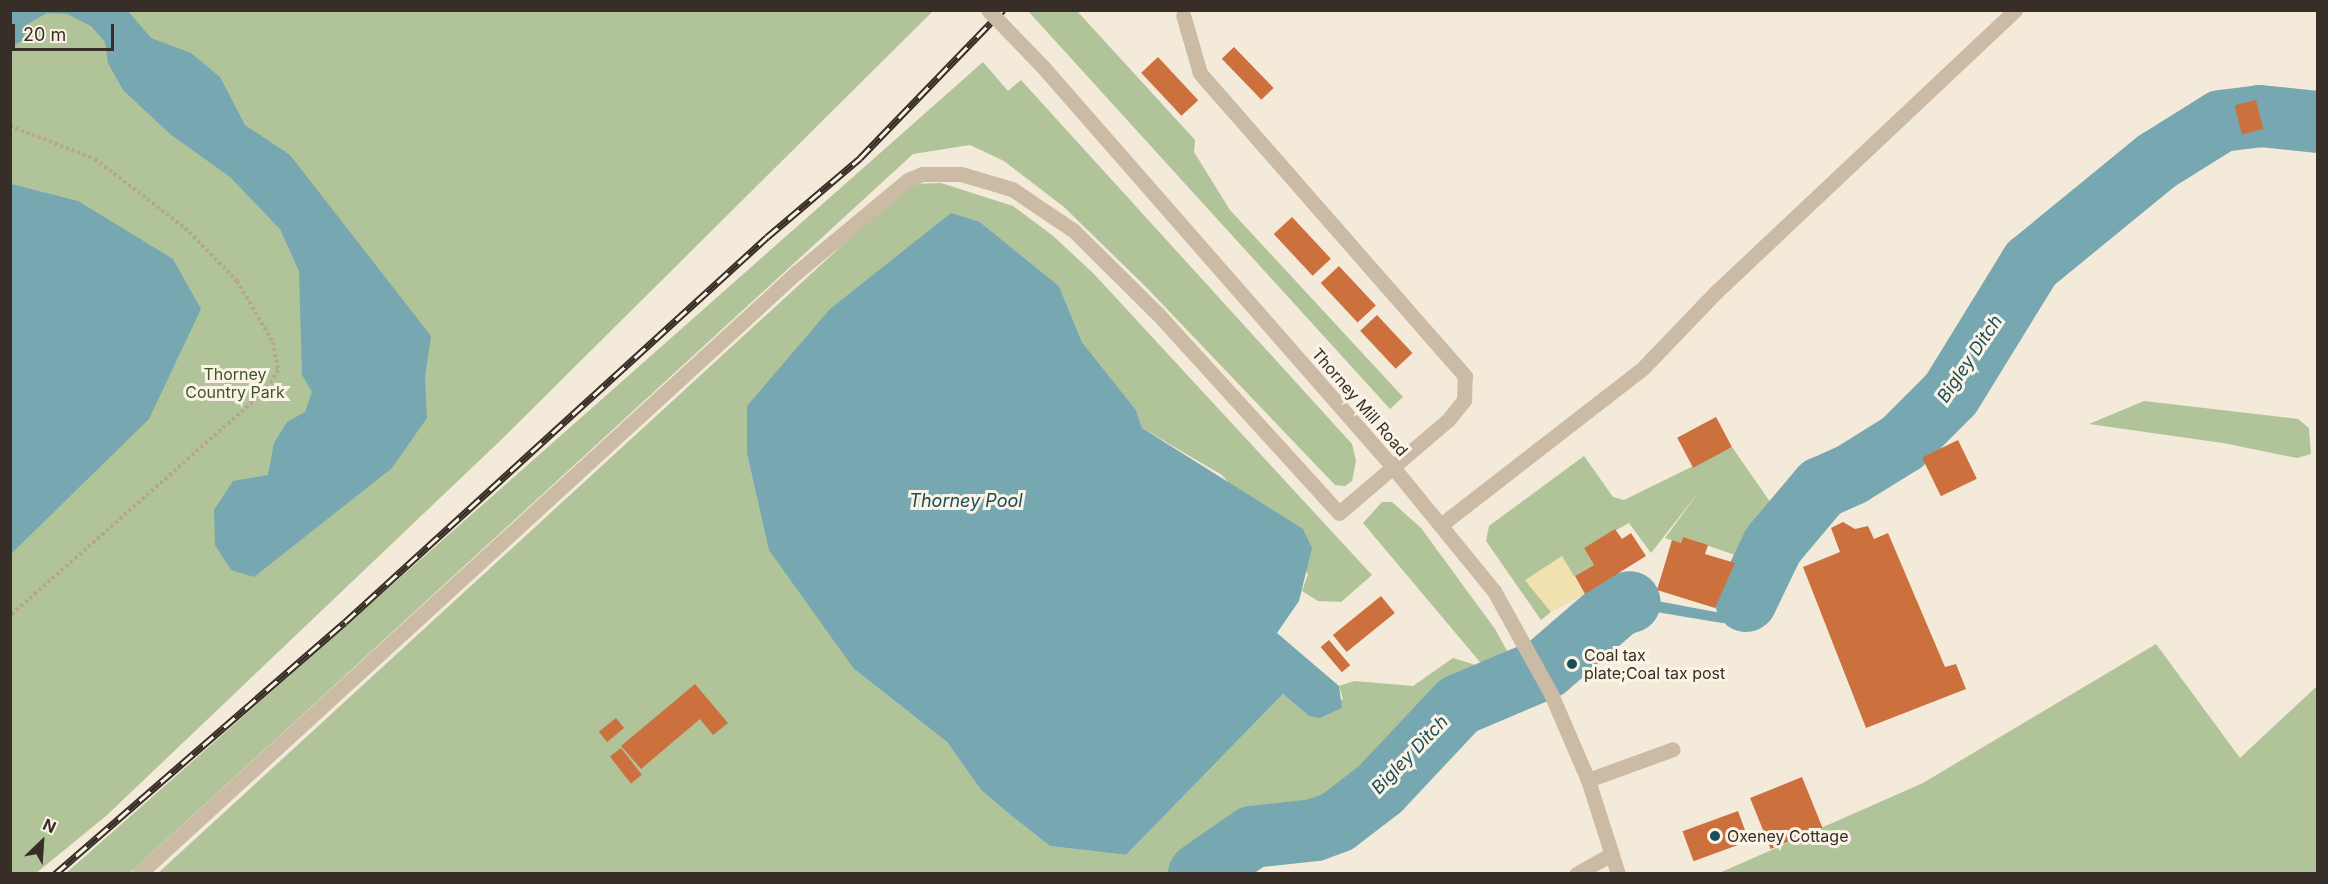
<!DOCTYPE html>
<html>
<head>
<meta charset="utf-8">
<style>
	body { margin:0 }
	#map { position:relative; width:2328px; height:884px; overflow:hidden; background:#f3ead9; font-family:Inter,sans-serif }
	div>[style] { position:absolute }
	.green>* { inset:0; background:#b0c399 }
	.sand>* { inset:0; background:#f0e1ae }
	.water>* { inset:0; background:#77a8b1 }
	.river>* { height:62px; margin:-31px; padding:0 31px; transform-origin:31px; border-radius:31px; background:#77a8b1 }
	.building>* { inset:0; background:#cc713e; transform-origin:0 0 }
	.path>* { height:4px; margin-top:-2px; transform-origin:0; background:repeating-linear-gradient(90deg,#b7a58f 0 3px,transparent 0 6px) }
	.minor>* { height:15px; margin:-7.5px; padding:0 7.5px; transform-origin:7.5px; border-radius:7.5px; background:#cbbba5 }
	.rail>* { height:7px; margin-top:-3.5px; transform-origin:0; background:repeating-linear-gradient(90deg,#faf3e6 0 14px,#372e27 0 28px); box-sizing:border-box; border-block:2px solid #372e27 }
	.minor-bridge>* { height:15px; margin:-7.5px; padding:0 7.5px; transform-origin:7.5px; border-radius:7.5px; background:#cbbba5 }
	.dots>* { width:16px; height:16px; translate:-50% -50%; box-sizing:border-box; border:3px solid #faf3e6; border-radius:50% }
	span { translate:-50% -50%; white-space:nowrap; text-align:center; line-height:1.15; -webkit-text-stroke:6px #faf3e6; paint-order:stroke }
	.park-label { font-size:16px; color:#405629 }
	.street-label { font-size:16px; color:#372e27 }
	.poi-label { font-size:16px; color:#372e27 }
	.left { translate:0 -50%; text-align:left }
	.water-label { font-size:18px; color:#1a4e5a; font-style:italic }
	.frame { position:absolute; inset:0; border:12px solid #372e27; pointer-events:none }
	.north { position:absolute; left:12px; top:812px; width:60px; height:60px; -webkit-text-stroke:4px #faf3e6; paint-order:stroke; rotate:25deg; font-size:16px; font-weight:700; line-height:24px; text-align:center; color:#372e27 }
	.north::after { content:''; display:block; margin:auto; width:21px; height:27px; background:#372e27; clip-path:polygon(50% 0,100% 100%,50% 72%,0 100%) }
	.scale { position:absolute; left:12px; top:24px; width:102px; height:27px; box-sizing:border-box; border:3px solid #372e27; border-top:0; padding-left:8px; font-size:18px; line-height:21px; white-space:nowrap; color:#372e27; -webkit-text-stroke:4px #faf3e6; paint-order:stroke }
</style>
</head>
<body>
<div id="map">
	<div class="green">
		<div style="clip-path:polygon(10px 11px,933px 11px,503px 438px,106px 816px,35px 874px,10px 873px)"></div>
		<div style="clip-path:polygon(1028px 11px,1077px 11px,1195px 140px,1194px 152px,1230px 210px,1403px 397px,1390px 409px)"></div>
		<div style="clip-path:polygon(983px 62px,1008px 91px,1021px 80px,1352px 444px,1356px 461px,1352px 481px,1345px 486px,1335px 485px,1145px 286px,1064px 207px,1004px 161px,970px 145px,913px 154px,130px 873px,65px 874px)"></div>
		<div style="clip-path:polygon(941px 183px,1013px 206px,1052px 235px,1093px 273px,1372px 575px,1341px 602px,1318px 601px,1302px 591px,1308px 574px,1222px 475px,1142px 428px,1136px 410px,1082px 342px,1059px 286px,980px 222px,854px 669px,947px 742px,981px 790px,1014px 818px,1050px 846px,1126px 855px,1283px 694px,1308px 715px,1343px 699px,1339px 686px,1354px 681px,1413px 686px,1453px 658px,1485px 668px,1363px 523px,1382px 502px,1392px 502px,1421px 528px,1495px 629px,1518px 671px,1448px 700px,1421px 736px,1377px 783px,1335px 812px,1308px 824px,1262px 828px,1232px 840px,1212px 873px,157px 874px,909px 184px)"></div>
		<div style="clip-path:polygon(2144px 401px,2298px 419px,2309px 428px,2311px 454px,2297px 458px,2223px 443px,2089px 424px)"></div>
		<div style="clip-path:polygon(1732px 447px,1782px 519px,1766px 533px,1753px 560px,1753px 571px,1738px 601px,1715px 608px,1722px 586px,1728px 587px,1738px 556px,1683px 537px,1681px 543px,1665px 538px,1701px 489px,1651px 553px,1629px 523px,1584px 548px,1594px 565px,1575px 576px,1526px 581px,1551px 612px,1541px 620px,1486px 541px,1489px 526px,1584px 456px,1613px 497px,1624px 500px)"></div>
		<div style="clip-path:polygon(2156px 644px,2240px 758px,2317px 686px,2317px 873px,1717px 874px,1923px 783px)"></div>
	</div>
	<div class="sand">
		<div style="clip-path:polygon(1562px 556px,1585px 594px,1551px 612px,1525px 580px)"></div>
	</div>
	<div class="water">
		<div style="clip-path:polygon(10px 11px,128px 11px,151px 38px,191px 53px,220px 77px,245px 125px,290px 155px,431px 336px,425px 377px,427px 418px,392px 468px,254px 577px,231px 570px,215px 545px,214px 510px,233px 481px,268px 475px,274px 443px,287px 422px,305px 412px,312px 392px,302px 375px,299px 271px,280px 229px,230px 177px,170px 134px,123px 90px,108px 63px,105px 42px,91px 26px,67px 14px,47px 13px,26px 25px,23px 40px,12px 47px)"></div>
		<div style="clip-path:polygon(11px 184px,78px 201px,173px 259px,201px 309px,149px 419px,11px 554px)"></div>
		<div style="clip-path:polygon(951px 213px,980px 222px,1059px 286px,1082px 342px,1136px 410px,1142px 428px,1303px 529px,1312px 548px,1299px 601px,1277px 633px,1339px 686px,1342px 708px,1320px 718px,1309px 716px,1283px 694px,1126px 855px,1050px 846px,1014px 818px,981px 790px,947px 742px,854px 669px,769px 550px,747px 453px,747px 406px,830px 309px)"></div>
		<div style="clip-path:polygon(1782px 519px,1792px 532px,1736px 621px,1722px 623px,1638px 609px,1619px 614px,1567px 661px,1556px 642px,1631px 596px,1721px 613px,1732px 608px,1753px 571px,1754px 552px,1766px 533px)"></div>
	</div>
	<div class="river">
		<div style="left:1746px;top:601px;width:62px;rotate:-64.3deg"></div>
		<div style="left:1773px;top:545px;width:75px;rotate:-49.9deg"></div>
		<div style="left:1821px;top:488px;width:34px;rotate:-24deg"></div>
		<div style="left:1852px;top:474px;width:59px;rotate:-31.8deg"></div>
		<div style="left:1902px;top:443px;width:69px;rotate:-45deg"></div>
		<div style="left:1951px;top:394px;width:153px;rotate:-58.4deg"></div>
		<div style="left:2031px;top:264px;width:163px;rotate:-39.3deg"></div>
		<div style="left:2157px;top:161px;width:75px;rotate:-32deg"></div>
		<div style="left:2221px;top:121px;width:39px;rotate:-7deg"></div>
		<div style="left:2260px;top:116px;width:58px;rotate:5.9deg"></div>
		<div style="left:1199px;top:874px;width:65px;rotate:-34.9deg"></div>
		<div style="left:1252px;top:837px;width:63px;rotate:-6.3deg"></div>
		<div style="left:1315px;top:830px;width:23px;rotate:-20deg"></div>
		<div style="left:1337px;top:822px;width:54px;rotate:-37.5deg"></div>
		<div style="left:1380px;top:789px;width:115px;rotate:-46.8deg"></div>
		<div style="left:1459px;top:705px;width:95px;rotate:-23deg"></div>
		<div style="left:1546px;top:668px;width:96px;rotate:-40.8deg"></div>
		<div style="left:1619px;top:605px;width:11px;rotate:-15deg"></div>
	</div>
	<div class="building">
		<div style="left:1234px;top:47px;width:57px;height:17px;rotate:46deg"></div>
		<div style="left:1158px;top:57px;width:59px;height:23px;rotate:47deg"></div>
		<div style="left:2256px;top:100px;width:30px;height:22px;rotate:76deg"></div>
		<div style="left:1292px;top:217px;width:57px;height:25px;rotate:47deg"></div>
		<div style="left:1339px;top:266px;width:54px;height:25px;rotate:47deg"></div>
		<div style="left:1377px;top:315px;width:52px;height:23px;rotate:47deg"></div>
		<div style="left:1716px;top:417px;width:34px;height:44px;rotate:62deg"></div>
		<div style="left:1958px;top:440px;width:43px;height:40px;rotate:64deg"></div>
		<div style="clip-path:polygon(1843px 522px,1855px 529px,1868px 526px,1874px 539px,1888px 533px,1945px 667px,1956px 664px,1966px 689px,1866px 728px,1803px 567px,1840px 552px,1831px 528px)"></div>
		<div style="clip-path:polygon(1615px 529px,1622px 539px,1631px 533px,1646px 556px,1585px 594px,1575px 576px,1594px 565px,1584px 548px)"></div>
		<div style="clip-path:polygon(1683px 537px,1708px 545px,1705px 554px,1735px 563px,1715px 608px,1657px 590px,1672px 540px,1681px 543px)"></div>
		<div style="left:1381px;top:596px;width:22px;height:62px;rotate:51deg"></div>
		<div style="left:1329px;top:640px;width:33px;height:11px;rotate:50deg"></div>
		<div style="clip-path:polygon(695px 684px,728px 723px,713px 735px,700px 719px,641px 769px,621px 746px)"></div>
		<div style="left:616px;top:718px;width:13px;height:22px;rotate:51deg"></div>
		<div style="left:621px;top:748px;width:34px;height:14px;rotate:52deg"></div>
		<div style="left:1802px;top:777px;width:55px;height:56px;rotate:68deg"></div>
		<div style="left:1738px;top:811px;width:32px;height:59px;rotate:70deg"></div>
	</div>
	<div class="path">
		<div style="left:10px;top:126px;width:91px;rotate:21.2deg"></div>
		<div style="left:95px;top:159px;width:113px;rotate:37.5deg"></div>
		<div style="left:185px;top:228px;width:74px;rotate:45.5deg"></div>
		<div style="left:237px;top:281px;width:71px;rotate:59.5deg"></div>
		<div style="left:273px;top:342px;width:28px;rotate:80deg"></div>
		<div style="left:278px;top:370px;width:23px;rotate:121deg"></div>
		<div style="left:266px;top:390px;width:341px;rotate:138.6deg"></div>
	</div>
	<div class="minor">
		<div style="left:1043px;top:67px;width:530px;rotate:48.82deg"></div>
		<div style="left:1392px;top:466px;width:161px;rotate:50.8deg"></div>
		<div style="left:1494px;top:591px;width:118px;rotate:61deg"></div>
		<div style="left:1551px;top:694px;width:94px;rotate:66.7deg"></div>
		<div style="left:1588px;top:780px;width:99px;rotate:72.3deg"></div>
		<div style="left:1442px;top:524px;width:254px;rotate:-37.8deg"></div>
		<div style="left:1643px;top:368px;width:105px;rotate:-46.2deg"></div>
		<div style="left:1716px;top:292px;width:411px;rotate:-43.3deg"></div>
		<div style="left:1588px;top:780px;width:90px;rotate:-20deg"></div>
		<div style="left:139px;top:874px;width:892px;rotate:-42.46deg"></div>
		<div style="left:797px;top:272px;width:144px;rotate:-39.7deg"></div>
		<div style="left:908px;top:180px;width:15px;rotate:-23deg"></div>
		<div style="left:922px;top:174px;width:39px"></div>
		<div style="left:961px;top:174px;width:53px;rotate:16.4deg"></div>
		<div style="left:1012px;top:189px;width:75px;rotate:34.1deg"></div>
		<div style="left:1074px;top:231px;width:117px;rotate:44.7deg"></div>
		<div style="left:1157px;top:313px;width:270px;rotate:47.7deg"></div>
		<div style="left:1339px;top:513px;width:143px;rotate:-40.5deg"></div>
		<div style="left:1448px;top:420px;width:26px;rotate:-51deg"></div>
		<div style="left:1464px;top:400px;width:24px;rotate:-88deg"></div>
		<div style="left:1465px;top:376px;width:403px;rotate:-131.2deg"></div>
		<div style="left:1200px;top:73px;width:60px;rotate:-106.3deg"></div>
		<div style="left:1576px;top:874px;width:41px;rotate:-29.1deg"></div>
	</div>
	<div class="rail">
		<div style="left:55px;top:874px;width:384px;rotate:-41deg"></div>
		<div style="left:345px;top:622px;width:571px;rotate:-42.37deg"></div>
		<div style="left:767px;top:237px;width:122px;rotate:-40.3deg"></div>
		<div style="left:860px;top:158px;width:206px;rotate:-46deg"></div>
	</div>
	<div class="minor-bridge">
		<div style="left:988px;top:10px;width:79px;rotate:46deg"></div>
	</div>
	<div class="dots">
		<div style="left:1572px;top:664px;background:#1a4e5a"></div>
		<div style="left:1715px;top:836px;background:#1a4e5a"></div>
	</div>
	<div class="park-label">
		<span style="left:235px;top:383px">Thorney<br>Country Park</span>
	</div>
	<div class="street-label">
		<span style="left:1360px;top:402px;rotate:49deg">Thorney Mill Road</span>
	</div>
	<div class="poi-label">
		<span class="left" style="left:1584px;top:664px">Coal tax<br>plate;Coal tax post</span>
		<span class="left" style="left:1727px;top:836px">Oxeney Cottage</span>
	</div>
	<div class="water-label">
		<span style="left:1970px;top:359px;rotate:-56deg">Bigley Ditch</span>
		<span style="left:966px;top:501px">Thorney Pool</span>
		<span style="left:1410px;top:755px;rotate:-46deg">Bigley Ditch</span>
	</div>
	<div class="frame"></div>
	<div class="north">N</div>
	<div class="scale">20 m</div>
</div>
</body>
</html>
